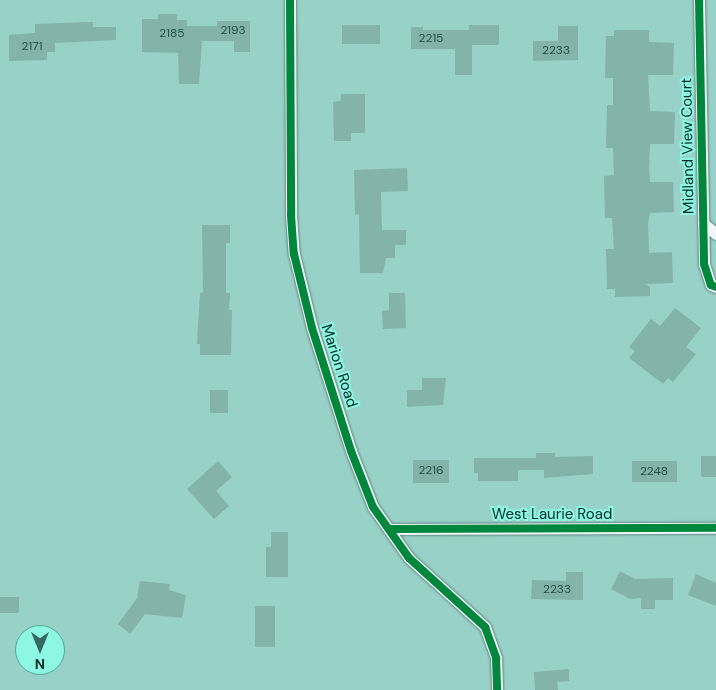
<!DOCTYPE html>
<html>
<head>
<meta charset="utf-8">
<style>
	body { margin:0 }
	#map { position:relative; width:716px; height:690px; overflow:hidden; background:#97d1c7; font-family:"DM Sans",sans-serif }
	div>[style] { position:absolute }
	.building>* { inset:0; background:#84b3ab; transform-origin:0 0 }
	.roads { filter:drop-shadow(0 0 1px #60857f) drop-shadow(0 0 1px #60857f) }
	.minor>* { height:11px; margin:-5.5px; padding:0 5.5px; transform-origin:5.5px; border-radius:5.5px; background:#eff8f7 }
	.cycleway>* { height:8px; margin:-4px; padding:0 4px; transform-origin:4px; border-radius:4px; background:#00873e }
	span { translate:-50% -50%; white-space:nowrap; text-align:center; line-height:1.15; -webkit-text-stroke:4px #8df7e3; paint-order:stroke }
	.number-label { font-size:12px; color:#215049 }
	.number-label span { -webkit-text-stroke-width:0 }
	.street-label { font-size:15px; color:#002f28 }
	.north { position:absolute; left:15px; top:625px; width:50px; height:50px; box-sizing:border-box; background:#8df7e3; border:1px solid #55a798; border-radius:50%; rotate:180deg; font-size:14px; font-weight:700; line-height:20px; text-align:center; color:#002f28 }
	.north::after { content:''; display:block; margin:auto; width:18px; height:22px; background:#356860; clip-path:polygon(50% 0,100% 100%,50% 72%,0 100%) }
</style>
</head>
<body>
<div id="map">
	<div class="building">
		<div style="clip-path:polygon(158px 14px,177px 14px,177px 20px,187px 20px,187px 26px,217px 26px,217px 21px,250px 21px,250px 52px,234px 52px,234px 41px,202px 41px,199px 84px,179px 84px,178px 53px,142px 52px,142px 19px,158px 19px)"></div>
		<div style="clip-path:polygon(93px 22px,93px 27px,116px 27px,116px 40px,55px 43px,55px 52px,47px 52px,47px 60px,9px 61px,9px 35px,35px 33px,35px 24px)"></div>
		<div style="left:380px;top:25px;width:19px;height:38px;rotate:90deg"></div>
		<div style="clip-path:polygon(469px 25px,499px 25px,499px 45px,472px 45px,472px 75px,455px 75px,455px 49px,411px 49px,411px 27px,423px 27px,423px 30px,469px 30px)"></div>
		<div style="clip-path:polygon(558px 26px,578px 26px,578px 60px,533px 61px,533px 41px,558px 41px)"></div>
		<div style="clip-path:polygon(614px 30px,649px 30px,649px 42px,674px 43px,673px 75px,648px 75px,650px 111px,675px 112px,674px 144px,650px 144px,649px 168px,650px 182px,673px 182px,674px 212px,650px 213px,648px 224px,649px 253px,672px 252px,673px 283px,646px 284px,650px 287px,650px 296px,615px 297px,615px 289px,607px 289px,606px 249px,614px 249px,612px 218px,605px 218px,604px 176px,614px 175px,613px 148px,606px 148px,607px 105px,613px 105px,613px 78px,605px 78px,606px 36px,614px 36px)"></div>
		<div style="clip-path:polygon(341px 94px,365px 94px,365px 133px,351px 133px,351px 141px,334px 141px,333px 102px,341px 101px)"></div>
		<div style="clip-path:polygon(407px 168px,408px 191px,381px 192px,382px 230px,406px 230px,406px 245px,395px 245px,395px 258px,386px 258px,383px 273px,360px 273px,359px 214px,355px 215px,354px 170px)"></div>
		<div style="clip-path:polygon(202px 225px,230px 225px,230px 243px,226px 243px,226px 293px,230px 293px,229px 310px,232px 310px,231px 355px,200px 355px,200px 344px,197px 344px,200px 293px,203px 293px)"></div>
		<div style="clip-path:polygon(389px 293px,405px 293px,406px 328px,383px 329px,382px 311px,389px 310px)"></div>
		<div style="clip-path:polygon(675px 308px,701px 328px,686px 347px,696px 354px,673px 382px,668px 378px,663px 384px,629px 358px,635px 351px,629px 347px,651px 319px,660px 326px)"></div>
		<div style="clip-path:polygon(422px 378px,446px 378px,443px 405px,407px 407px,407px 390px,422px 390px)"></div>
		<div style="left:210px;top:390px;width:18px;height:23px"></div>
		<div style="clip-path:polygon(536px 453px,555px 453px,555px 457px,593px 456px,593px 474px,544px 478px,544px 470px,518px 470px,518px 481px,478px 481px,478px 473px,474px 473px,474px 458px,536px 458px)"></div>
		<div style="left:701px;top:456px;width:15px;height:21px"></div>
		<div style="left:413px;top:460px;width:36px;height:23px"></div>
		<div style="clip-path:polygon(218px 461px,232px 477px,216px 491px,229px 506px,214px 519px,187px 489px)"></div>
		<div style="left:632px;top:461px;width:45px;height:21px"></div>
		<div style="clip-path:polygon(271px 532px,288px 532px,288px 577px,266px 577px,266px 547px,271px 547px)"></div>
		<div style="clip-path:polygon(620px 571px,635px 579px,673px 578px,673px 600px,655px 600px,655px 609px,641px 609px,641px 598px,630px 599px,611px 589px)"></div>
		<div style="clip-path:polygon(566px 572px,583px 572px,583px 600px,531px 599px,532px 580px,566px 581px)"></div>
		<div style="clip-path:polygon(696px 574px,716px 583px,716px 606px,688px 595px)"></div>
		<div style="clip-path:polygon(140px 581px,170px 584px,169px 590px,186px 595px,182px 618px,145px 614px,130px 634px,118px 624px,137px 598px)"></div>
		<div style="left:0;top:597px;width:19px;height:16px"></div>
		<div style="left:255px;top:606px;width:20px;height:41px"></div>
		<div style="clip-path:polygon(569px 669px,569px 681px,557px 682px,558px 690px,535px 690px,534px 672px)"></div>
	</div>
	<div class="roads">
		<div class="minor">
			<div style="left:290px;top:0;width:215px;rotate:89.7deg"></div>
			<div style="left:291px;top:215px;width:39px;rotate:86deg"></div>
			<div style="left:294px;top:254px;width:76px;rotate:76.3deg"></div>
			<div style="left:312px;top:328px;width:129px;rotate:72.4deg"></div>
			<div style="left:351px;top:451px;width:60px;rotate:68.6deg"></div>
			<div style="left:373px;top:507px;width:62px;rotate:54.8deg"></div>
			<div style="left:409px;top:558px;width:103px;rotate:42.2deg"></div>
			<div style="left:485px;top:627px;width:33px;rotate:70deg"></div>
			<div style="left:496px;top:658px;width:32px;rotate:88deg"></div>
			<div style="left:699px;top:0;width:264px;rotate:88.9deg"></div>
			<div style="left:704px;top:264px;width:22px;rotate:72deg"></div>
			<div style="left:711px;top:285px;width:5px;rotate:22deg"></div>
			<div style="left:703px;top:223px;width:17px;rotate:40deg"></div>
			<div style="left:389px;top:529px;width:327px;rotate:-0.2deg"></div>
		</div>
	</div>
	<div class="cycleway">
		<div style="left:290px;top:0;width:215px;rotate:89.7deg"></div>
		<div style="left:291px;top:215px;width:39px;rotate:86deg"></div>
		<div style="left:294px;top:254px;width:76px;rotate:76.3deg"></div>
		<div style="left:312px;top:328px;width:129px;rotate:72.4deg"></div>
		<div style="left:351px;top:451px;width:60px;rotate:68.6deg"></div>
		<div style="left:373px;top:507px;width:62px;rotate:54.8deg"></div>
		<div style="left:409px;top:558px;width:103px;rotate:42.2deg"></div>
		<div style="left:485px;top:627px;width:33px;rotate:70deg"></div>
		<div style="left:496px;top:658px;width:32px;rotate:88deg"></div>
		<div style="left:699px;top:0;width:264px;rotate:88.9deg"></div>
		<div style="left:704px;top:264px;width:22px;rotate:72deg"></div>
		<div style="left:711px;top:285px;width:5px;rotate:22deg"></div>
		<div style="left:389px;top:529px;width:327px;rotate:-0.2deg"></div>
	</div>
	<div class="number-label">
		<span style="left:233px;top:31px">2193</span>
		<span style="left:172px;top:34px">2185</span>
		<span style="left:431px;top:39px">2215</span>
		<span style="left:32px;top:47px">2171</span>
		<span style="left:556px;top:51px">2233</span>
		<span style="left:431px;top:471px">2216</span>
		<span style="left:654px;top:472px">2248</span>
		<span style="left:557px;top:590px">2233</span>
	</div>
	<div class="street-label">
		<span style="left:688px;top:146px;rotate:-91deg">Midland View Court</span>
		<span style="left:339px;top:366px;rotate:72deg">Marion Road</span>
		<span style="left:552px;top:515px">West Laurie Road</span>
	</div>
	<div class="north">N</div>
</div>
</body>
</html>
